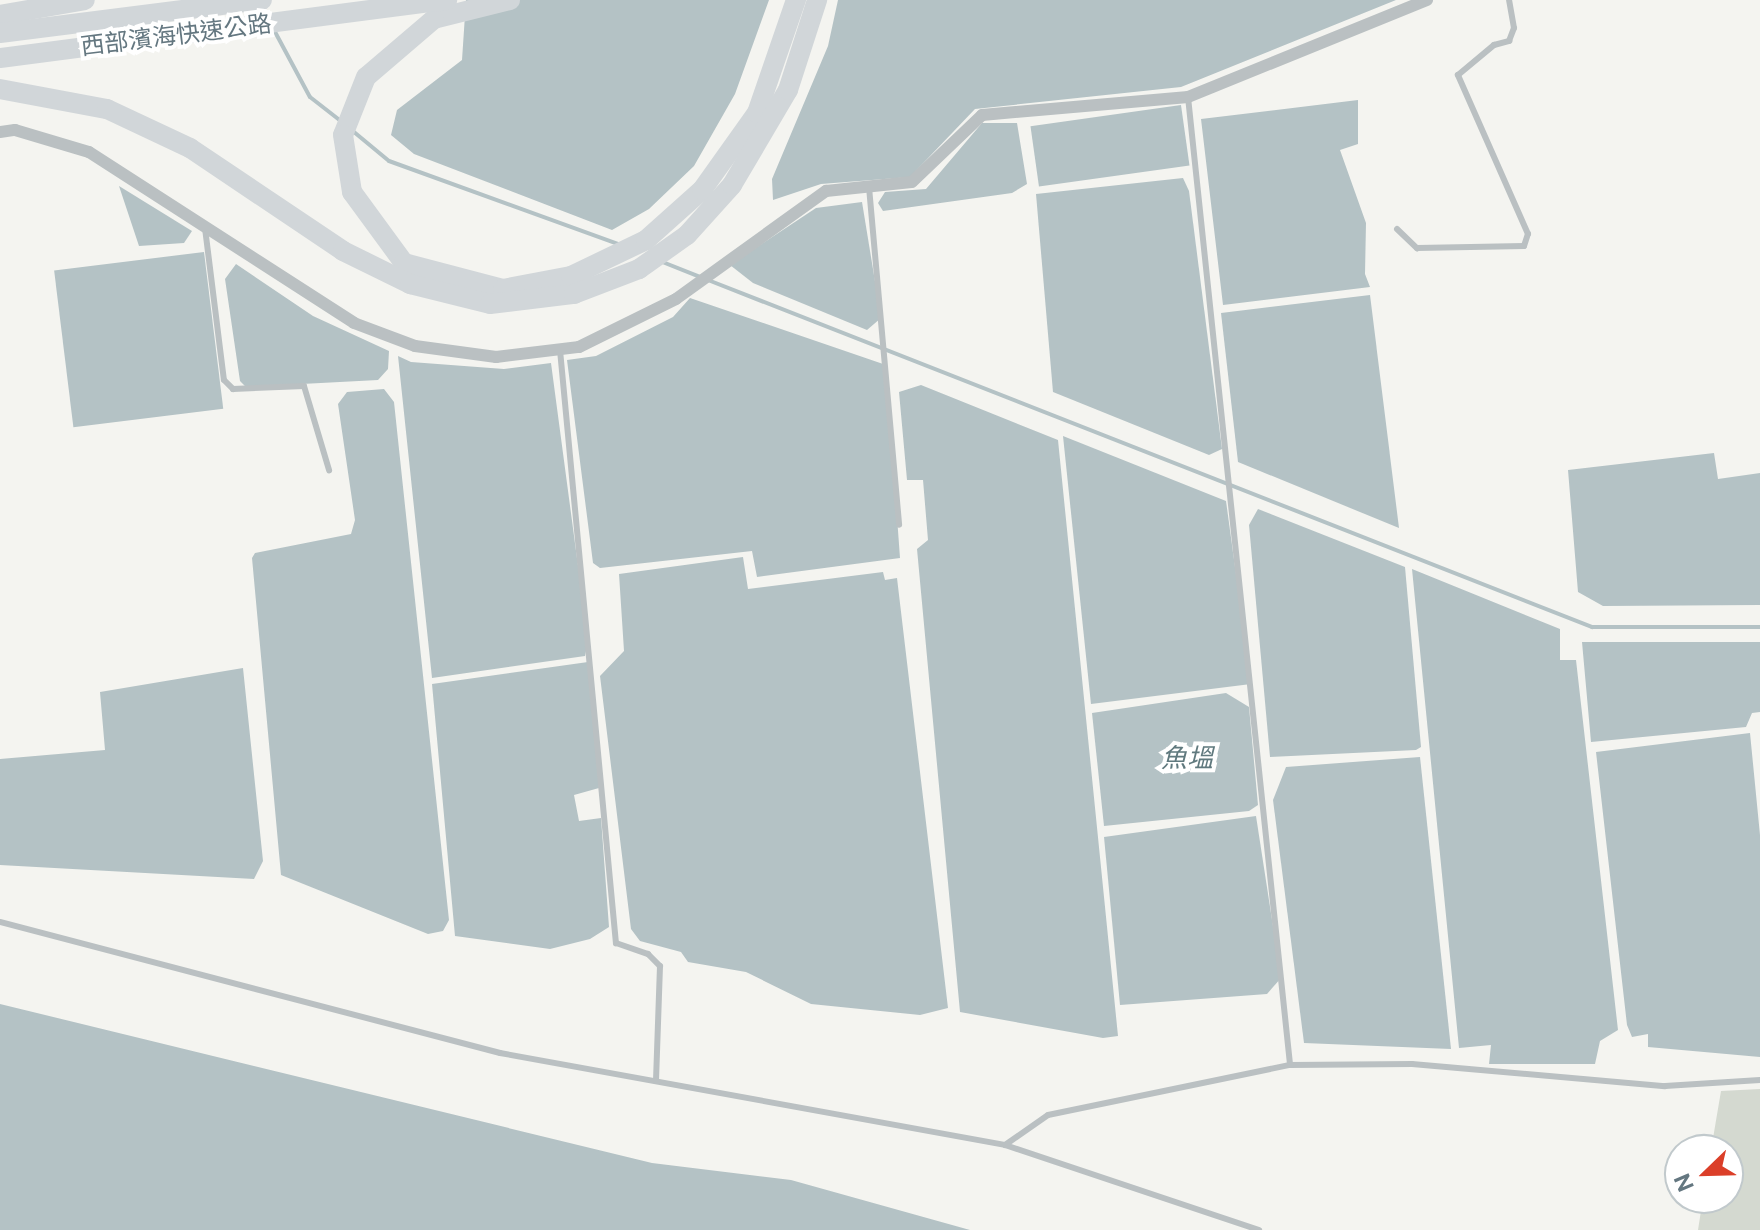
<!DOCTYPE html>
<html>
<head>
<meta charset="utf-8">
<style>
	body { margin:0 }
	#map { position:relative; width:1760px; height:1230px; overflow:hidden; background:#f4f4f0; font-family:"Public Sans","Noto Sans TC",sans-serif }
	div>[style] { position:absolute }
	.green>* { inset:0; background:#d4d9d0 }
	.water>* { inset:0; background:#b4c2c5; transform-origin:0 0 }
	.stream>* { height:4px; margin:-2px; padding:0 2px; transform-origin:2px; border-radius:2px; background:#b4c2c5 }
	.service>* { height:6px; margin:-3px; padding:0 3px; transform-origin:3px; border-radius:3px; background:#bac0c2 }
	.minor>* { height:12px; margin:-6px; padding:0 6px; transform-origin:6px; border-radius:6px; background:#bac0c2 }
	.trunk>* { height:20px; margin:-10px; padding:0 10px; transform-origin:10px; border-radius:10px; background:#d1d6d9 }
	span { translate:-50% -50%; white-space:nowrap; text-align:center; line-height:1.15; -webkit-text-stroke:8px #fff; paint-order:stroke }
	.street-label { font-size:24px; color:#647780 }
	.water-label { font-size:26px; color:#60797e; font-style:italic }
	.north { position:absolute; left:1664px; top:1134px; width:80px; height:80px; box-sizing:border-box; background:#fff; border:2px solid #c1c9cc; border-radius:50%; rotate:247deg; font-size:22px; font-weight:700; line-height:32px; text-align:center; color:#647780 }
	.north::after { content:''; display:block; margin:auto; width:28px; height:36px; background:#db3f29; clip-path:polygon(50% 0,100% 100%,50% 72%,0 100%) }
</style>
</head>
<body>
<div id="map">
	<div class="green">
		<div style="clip-path:polygon(1760px 1089px,1760px 1230px,1698px 1230px,1703px 1198px,1728px 1198px,1728px 1150px,1711px 1150px,1721px 1091px)"></div>
	</div>
	<div class="water">
		<div style="clip-path:polygon(466px 0,769px 0,735px 94px,694px 166px,649px 209px,612px 230px,414px 154px,391px 135px,397px 110px,462px 60px)"></div>
		<div style="clip-path:polygon(838px 0,1396px 0,1181px 87px,975px 109px,910px 177px,821px 184px,773px 200px,772px 179px,828px 46px)"></div>
		<div style="clip-path:polygon(1358px 100px,1358px 144px,1340px 150px,1366px 223px,1365px 274px,1370px 287px,1223px 305px,1201px 119px)"></div>
		<div style="left:1181px;top:105px;width:61px;height:152px;rotate:82deg"></div>
		<div style="clip-path:polygon(982px 123px,1017px 123px,1027px 184px,1012px 193px,883px 211px,878px 203px,885px 192px,926px 189px)"></div>
		<div style="clip-path:polygon(1183px 178px,1189px 191px,1222px 449px,1209px 455px,1053px 392px,1036px 194px)"></div>
		<div style="clip-path:polygon(119px 186px,192px 231px,184px 243px,139px 246px)"></div>
		<div style="clip-path:polygon(862px 202px,881px 318px,867px 330px,753px 283px,730px 265px,816px 208px)"></div>
		<div style="left:204px;top:252px;width:158px;height:151px;rotate:83deg"></div>
		<div style="clip-path:polygon(236px 264px,313px 316px,389px 351px,388px 369px,378px 380px,246px 387px,240px 381px,225px 279px)"></div>
		<div style="clip-path:polygon(1370px 295px,1399px 528px,1238px 462px,1221px 313px)"></div>
		<div style="clip-path:polygon(690px 298px,886px 365px,900px 558px,757px 577px,752px 551px,600px 568px,593px 563px,567px 360px,596px 356px,673px 317px)"></div>
		<div style="clip-path:polygon(398px 356px,411px 362px,504px 369px,551px 363px,588px 641px,585px 656px,432px 678px)"></div>
		<div style="clip-path:polygon(921px 385px,1058px 440px,1118px 1036px,1103px 1038px,960px 1012px,917px 549px,928px 540px,923px 480px,907px 480px,899px 392px)"></div>
		<div style="clip-path:polygon(384px 389px,394px 402px,449px 920px,443px 931px,428px 934px,281px 875px,252px 558px,255px 553px,351px 534px,355px 520px,338px 404px,347px 392px)"></div>
		<div style="clip-path:polygon(1063px 436px,1226px 501px,1251px 684px,1091px 704px)"></div>
		<div style="clip-path:polygon(1714px 453px,1718px 479px,1760px 473px,1760px 605px,1603px 606px,1578px 592px,1568px 470px)"></div>
		<div style="clip-path:polygon(1258px 509px,1405px 567px,1421px 747px,1416px 750px,1270px 757px,1249px 525px)"></div>
		<div style="clip-path:polygon(743px 557px,748px 589px,883px 572px,885px 580px,897px 578px,948px 1008px,920px 1015px,811px 1004px,746px 972px,688px 962px,681px 952px,640px 941px,631px 929px,600px 676px,624px 651px,619px 574px)"></div>
		<div style="clip-path:polygon(1412px 569px,1560px 629px,1560px 660px,1576px 660px,1618px 1030px,1600px 1041px,1595px 1064px,1489px 1064px,1491px 1045px,1459px 1048px)"></div>
		<div style="clip-path:polygon(1582px 642px,1760px 642px,1760px 712px,1752px 713px,1746px 727px,1591px 742px)"></div>
		<div style="clip-path:polygon(588px 662px,599px 788px,574px 795px,579px 821px,601px 818px,609px 927px,590px 939px,550px 949px,455px 936px,432px 684px)"></div>
		<div style="clip-path:polygon(243px 668px,263px 861px,254px 879px,0 865px,0 759px,105px 750px,100px 692px)"></div>
		<div style="clip-path:polygon(1226px 693px,1249px 707px,1258px 805px,1249px 811px,1104px 826px,1092px 713px)"></div>
		<div style="clip-path:polygon(1750px 733px,1760px 835px,1760px 1057px,1648px 1047px,1648px 1034px,1632px 1037px,1627px 1025px,1596px 752px)"></div>
		<div style="clip-path:polygon(1420px 757px,1451px 1049px,1304px 1043px,1273px 800px,1286px 767px)"></div>
		<div style="clip-path:polygon(1256px 816px,1281px 978px,1267px 994px,1120px 1005px,1104px 837px)"></div>
		<div style="clip-path:polygon(0 1004px,652px 1163px,791px 1180px,970px 1230px,0 1230px)"></div>
	</div>
	<div class="stream">
		<div style="left:274px;top:30px;width:76px;rotate:61.8deg"></div>
		<div style="left:310px;top:97px;width:37px;rotate:38deg"></div>
		<div style="left:354px;top:132px;width:45px;rotate:39.6deg"></div>
		<div style="left:389px;top:161px;width:244px;rotate:19.9deg"></div>
		<div style="left:660px;top:261px;width:43px;rotate:21.8deg"></div>
		<div style="left:708px;top:280px;width:950px;rotate:21.43deg"></div>
		<div style="left:1592px;top:627px;width:168px"></div>
	</div>
	<div class="service">
		<div style="left:1188px;top:97px;width:973px;rotate:83.98deg"></div>
		<div style="left:869px;top:187px;width:339px;rotate:84.9deg"></div>
		<div style="left:205px;top:228px;width:153px;rotate:82.9deg"></div>
		<div style="left:224px;top:380px;width:13px;rotate:45deg"></div>
		<div style="left:233px;top:389px;width:71px;rotate:-2.4deg"></div>
		<div style="left:304px;top:386px;width:88px;rotate:73.4deg"></div>
		<div style="left:1397px;top:229px;width:28px;rotate:44deg"></div>
		<div style="left:1417px;top:248px;width:107px;rotate:-1.1deg"></div>
		<div style="left:1524px;top:246px;width:13px;rotate:-72deg"></div>
		<div style="left:1528px;top:234px;width:174px;rotate:-113.8deg"></div>
		<div style="left:1458px;top:75px;width:47px;rotate:-39.8deg"></div>
		<div style="left:1494px;top:45px;width:16px;rotate:-15deg"></div>
		<div style="left:1509px;top:41px;width:14px;rotate:-69deg"></div>
		<div style="left:1514px;top:28px;width:28px;rotate:-100deg"></div>
		<div style="left:560px;top:350px;width:596px;rotate:84.61deg"></div>
		<div style="left:616px;top:943px;width:34px;rotate:19deg"></div>
		<div style="left:648px;top:954px;width:17px;rotate:45deg"></div>
		<div style="left:660px;top:966px;width:115px;rotate:92deg"></div>
		<div style="left:0;top:922px;width:517px;rotate:14.68deg"></div>
		<div style="left:500px;top:1053px;width:513px;rotate:10.32deg"></div>
		<div style="left:1005px;top:1145px;width:268px;rotate:18.5deg"></div>
		<div style="left:1005px;top:1145px;width:52px;rotate:-34.9deg"></div>
		<div style="left:1048px;top:1115px;width:247px;rotate:-11.7deg"></div>
		<div style="left:1290px;top:1065px;width:122px;rotate:-0.5deg"></div>
		<div style="left:1412px;top:1064px;width:254px;rotate:5deg"></div>
		<div style="left:1665px;top:1086px;width:95px;rotate:-3.6deg"></div>
	</div>
	<div class="minor">
		<div style="left:0;top:132px;width:15px;rotate:-8deg"></div>
		<div style="left:15px;top:130px;width:77px;rotate:16.6deg"></div>
		<div style="left:89px;top:152px;width:315px;rotate:32.8deg"></div>
		<div style="left:354px;top:323px;width:65px;rotate:20.7deg"></div>
		<div style="left:415px;top:346px;width:82px;rotate:7.7deg"></div>
		<div style="left:496px;top:357px;width:84px;rotate:-6.9deg"></div>
		<div style="left:579px;top:347px;width:108px;rotate:-26.3deg"></div>
		<div style="left:676px;top:299px;width:185px;rotate:-35.8deg"></div>
		<div style="left:826px;top:191px;width:86px;rotate:-6deg"></div>
		<div style="left:912px;top:182px;width:97px;rotate:-43.7deg"></div>
		<div style="left:982px;top:115px;width:207px;rotate:-5deg"></div>
		<div style="left:1188px;top:97px;width:258px;rotate:-22.1deg"></div>
	</div>
	<div class="trunk">
		<div style="left:510px;top:0;width:78px;rotate:166deg"></div>
		<div style="left:434px;top:19px;width:89px;rotate:139.5deg"></div>
		<div style="left:366px;top:77px;width:62px;rotate:111.6deg"></div>
		<div style="left:343px;top:135px;width:58px;rotate:81deg"></div>
		<div style="left:352px;top:192px;width:88px;rotate:53.8deg"></div>
		<div style="left:404px;top:263px;width:102px;rotate:14.7deg"></div>
		<div style="left:503px;top:289px;width:69px;rotate:-10.8deg"></div>
		<div style="left:571px;top:276px;width:83px;rotate:-25.6deg"></div>
		<div style="left:646px;top:240px;width:75px;rotate:-41.8deg"></div>
		<div style="left:702px;top:190px;width:95px;rotate:-54.5deg"></div>
		<div style="left:757px;top:113px;width:120px;rotate:-71deg"></div>
		<div style="left:0;top:15px;width:86px;rotate:-10deg"></div>
		<div style="left:0;top:33px;width:264px;rotate:-7.2deg"></div>
		<div style="left:0;top:58px;width:451px;rotate:-7.4deg"></div>
		<div style="left:0;top:89px;width:109px;rotate:10.6deg"></div>
		<div style="left:107px;top:109px;width:92px;rotate:25.2deg"></div>
		<div style="left:190px;top:148px;width:184px;rotate:33.9deg"></div>
		<div style="left:343px;top:251px;width:75px;rotate:26.2deg"></div>
		<div style="left:410px;top:284px;width:82px;rotate:14deg"></div>
		<div style="left:490px;top:304px;width:85px;rotate:-6.8deg"></div>
		<div style="left:574px;top:294px;width:70px;rotate:-21deg"></div>
		<div style="left:639px;top:269px;width:59px;rotate:-35.3deg"></div>
		<div style="left:687px;top:235px;width:67px;rotate:-48deg"></div>
		<div style="left:732px;top:185px;width:110px;rotate:-59.5deg"></div>
		<div style="left:788px;top:90px;width:95px;rotate:-72.1deg"></div>
	</div>
	<div class="street-label">
		<span style="left:176px;top:35px;rotate:-7deg">西部濱海快速公路</span>
	</div>
	<div class="water-label">
		<span style="left:1187px;top:758px">魚塭</span>
	</div>
	<div class="north">N</div>
</div>
</body>
</html>
